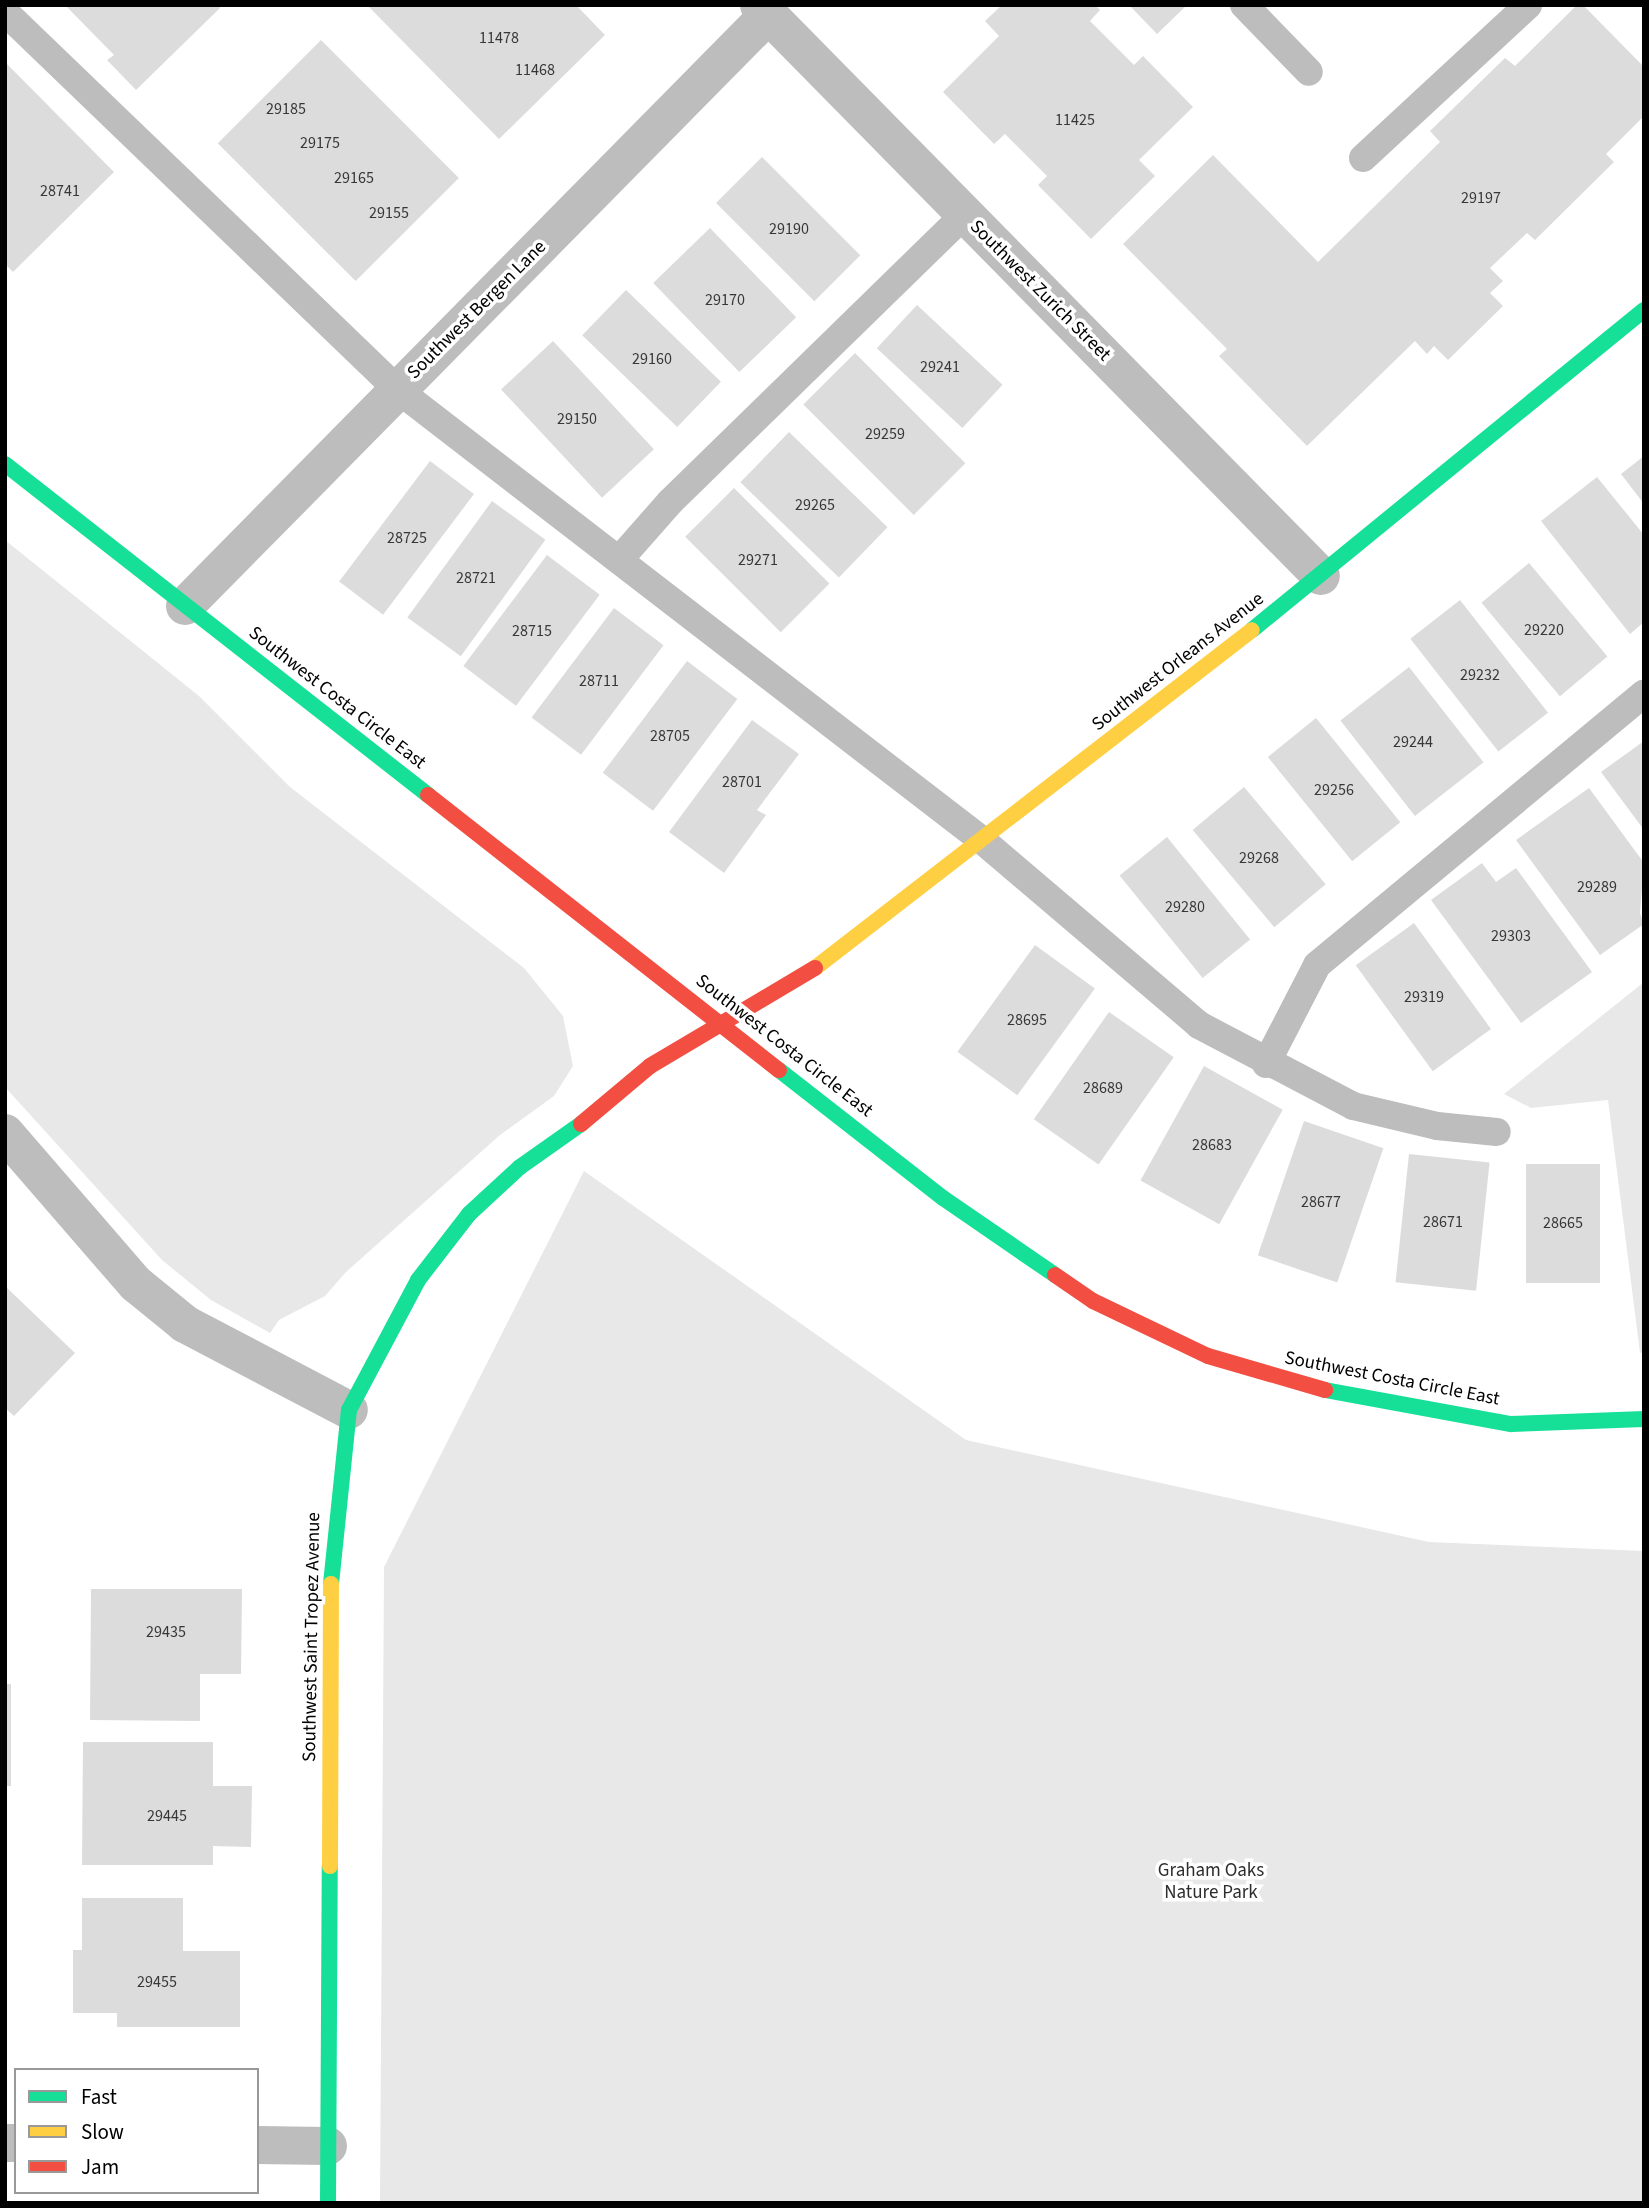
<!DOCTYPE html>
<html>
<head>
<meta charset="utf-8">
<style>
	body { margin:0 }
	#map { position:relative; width:1649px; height:2208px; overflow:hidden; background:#fff; font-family:"Source Sans 3",sans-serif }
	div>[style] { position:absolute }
	.green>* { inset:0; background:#e8e8e8 }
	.building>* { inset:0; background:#dcdcdc; transform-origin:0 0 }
	.lane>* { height:28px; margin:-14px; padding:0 14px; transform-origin:14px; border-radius:14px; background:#bdbdbd }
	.street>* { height:38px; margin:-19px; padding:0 19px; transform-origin:19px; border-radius:19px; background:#bdbdbd }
	.fast>* { height:16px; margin:-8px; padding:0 8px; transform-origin:8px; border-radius:8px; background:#16e098 }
	.slow>* { height:16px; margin:-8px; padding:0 8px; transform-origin:8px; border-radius:8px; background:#ffcf43 }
	.jam>* { height:16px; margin:-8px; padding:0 8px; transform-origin:8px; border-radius:8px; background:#f24e42 }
	span { translate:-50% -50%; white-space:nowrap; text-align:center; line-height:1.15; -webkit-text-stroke:7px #fff; paint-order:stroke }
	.number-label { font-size:16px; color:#373737 }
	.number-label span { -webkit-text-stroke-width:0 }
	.street-label { font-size:19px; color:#000 }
	.park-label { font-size:19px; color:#2d2d2d }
	.frame { position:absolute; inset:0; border:7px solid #000; pointer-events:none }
	.legend { position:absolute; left:14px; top:2068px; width:245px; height:126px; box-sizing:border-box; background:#fff; border:2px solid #999; margin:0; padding:9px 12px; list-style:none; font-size:21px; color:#000 }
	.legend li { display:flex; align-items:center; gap:14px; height:35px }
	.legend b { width:35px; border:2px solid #999 }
</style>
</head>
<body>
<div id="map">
	<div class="green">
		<div style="clip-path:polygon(5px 540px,199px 696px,290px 787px,524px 968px,563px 1016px,573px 1066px,554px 1096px,500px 1135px,346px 1272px,325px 1296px,279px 1320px,270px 1333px,211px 1300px,162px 1260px,5px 1087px)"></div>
		<div style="clip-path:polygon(1644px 982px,1644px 1352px,1640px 1353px,1608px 1100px,1531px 1108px,1504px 1094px)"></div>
		<div style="clip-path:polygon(584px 1171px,966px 1440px,1429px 1542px,1644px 1551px,1644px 2203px,380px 2203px,384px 1567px)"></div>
	</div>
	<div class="building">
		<div style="clip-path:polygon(65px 5px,218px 5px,220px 8px,136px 90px,107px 60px,114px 55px)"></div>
		<div style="clip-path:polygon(367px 5px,576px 5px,605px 35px,499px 139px)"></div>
		<div style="clip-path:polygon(1002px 5px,1095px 5px,1100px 10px,1090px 21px,1134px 65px,1143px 56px,1193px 107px,1139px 160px,1155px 176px,1091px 239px,1038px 185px,1047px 176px,1005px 134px,994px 144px,943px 92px,999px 36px,985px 21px)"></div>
		<div style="clip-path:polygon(1129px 5px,1187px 5px,1157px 34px)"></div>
		<div style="clip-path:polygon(1577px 5px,1583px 5px,1644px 67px,1644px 116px,1606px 154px,1614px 162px,1535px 240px,1527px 233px,1490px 268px,1503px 281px,1490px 293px,1503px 306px,1448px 360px,1434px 346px,1427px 354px,1415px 341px,1307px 446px,1219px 356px,1227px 349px,1123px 244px,1213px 155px,1318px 262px,1440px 142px,1430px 131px,1505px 58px,1515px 66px)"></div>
		<div style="left:321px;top:40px;width:195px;height:146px;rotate:45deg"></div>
		<div style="clip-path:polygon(5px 62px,114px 172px,13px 272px,5px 264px)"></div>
		<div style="left:762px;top:157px;width:139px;height:65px;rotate:45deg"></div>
		<div style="left:710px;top:228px;width:124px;height:79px;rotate:46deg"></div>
		<div style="left:626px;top:290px;width:132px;height:63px;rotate:44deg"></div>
		<div style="left:917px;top:305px;width:117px;height:59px;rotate:43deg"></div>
		<div style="left:553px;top:341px;width:148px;height:71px;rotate:47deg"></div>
		<div style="left:855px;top:353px;width:156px;height:73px;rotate:45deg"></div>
		<div style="left:789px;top:432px;width:137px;height:70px;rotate:44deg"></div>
		<div style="clip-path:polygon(1644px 456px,1644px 504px,1621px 474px)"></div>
		<div style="left:430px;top:461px;width:55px;height:151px;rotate:37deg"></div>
		<div style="clip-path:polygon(1597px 477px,1644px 535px,1644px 622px,1630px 634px,1541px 521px)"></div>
		<div style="left:734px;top:488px;width:135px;height:69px;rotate:45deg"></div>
		<div style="left:492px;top:501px;width:66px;height:144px;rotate:36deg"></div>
		<div style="left:547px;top:555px;width:66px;height:139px;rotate:37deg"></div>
		<div style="left:1529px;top:563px;width:122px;height:62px;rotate:50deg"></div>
		<div style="left:1460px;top:600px;width:143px;height:63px;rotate:52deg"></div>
		<div style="left:614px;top:608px;width:62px;height:137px;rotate:37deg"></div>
		<div style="left:687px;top:661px;width:63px;height:140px;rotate:37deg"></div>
		<div style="left:1409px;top:667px;width:121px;height:87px;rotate:52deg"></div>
		<div style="left:1316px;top:718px;width:134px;height:62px;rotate:51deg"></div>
		<div style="clip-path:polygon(752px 720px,799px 754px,757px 810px,766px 815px,724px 873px,669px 832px)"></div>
		<div style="clip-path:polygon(1644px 741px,1644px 830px,1601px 772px)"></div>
		<div style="left:1244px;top:787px;width:127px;height:67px;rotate:50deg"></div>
		<div style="clip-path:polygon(1589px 788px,1644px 863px,1640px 913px,1644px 924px,1600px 955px,1516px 840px)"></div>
		<div style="left:1167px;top:837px;width:132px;height:61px;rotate:51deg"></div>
		<div style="clip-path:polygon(1482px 863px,1496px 882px,1516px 868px,1592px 972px,1521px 1023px,1431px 900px)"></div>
		<div style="left:1414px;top:923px;width:131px;height:72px;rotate:54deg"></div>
		<div style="left:1035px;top:945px;width:74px;height:132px;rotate:36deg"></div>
		<div style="left:1109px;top:1012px;width:79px;height:131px;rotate:35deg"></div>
		<div style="left:1204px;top:1066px;width:90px;height:131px;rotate:29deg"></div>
		<div style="left:1304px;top:1121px;width:84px;height:142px;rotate:19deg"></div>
		<div style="left:1409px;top:1154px;width:81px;height:129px;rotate:6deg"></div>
		<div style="left:1526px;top:1164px;width:74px;height:119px"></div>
		<div style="clip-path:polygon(5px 1286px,75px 1353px,14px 1416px,5px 1408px)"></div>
		<div style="clip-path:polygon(91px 1589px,242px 1589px,241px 1674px,200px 1674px,200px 1721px,90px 1720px)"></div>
		<div style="left:5px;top:1684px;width:6px;height:102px"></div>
		<div style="clip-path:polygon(83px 1742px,213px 1742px,213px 1786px,252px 1786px,251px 1847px,213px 1846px,213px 1865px,82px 1865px)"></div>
		<div style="clip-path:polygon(82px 1898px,183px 1898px,183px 1951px,240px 1951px,240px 2027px,117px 2027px,117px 2013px,73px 2013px,73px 1950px,82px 1950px)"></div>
	</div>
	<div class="lane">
		<div style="left:1244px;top:5px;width:93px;rotate:45.9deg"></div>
		<div style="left:5px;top:12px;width:545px;rotate:43.89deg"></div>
		<div style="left:398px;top:390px;width:739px;rotate:37.63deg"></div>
		<div style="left:983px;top:841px;width:284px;rotate:40.4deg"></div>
		<div style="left:1199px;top:1025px;width:174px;rotate:27.7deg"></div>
		<div style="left:1353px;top:1106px;width:86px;rotate:13.4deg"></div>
		<div style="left:1437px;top:1126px;width:60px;rotate:5.7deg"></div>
		<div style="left:1363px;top:158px;width:225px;rotate:-42.8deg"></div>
		<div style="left:619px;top:560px;width:77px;rotate:-48.7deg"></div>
		<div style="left:670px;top:502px;width:412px;rotate:-44.3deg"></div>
		<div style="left:1266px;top:1064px;width:111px;rotate:-62.7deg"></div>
		<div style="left:1317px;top:965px;width:425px;rotate:-39.7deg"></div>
	</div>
	<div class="street">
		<div style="left:759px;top:5px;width:801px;rotate:45.46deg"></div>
		<div style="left:185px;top:606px;width:830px;rotate:-45.39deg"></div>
		<div style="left:5px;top:1133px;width:200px;rotate:49.1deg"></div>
		<div style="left:136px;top:1284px;width:63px;rotate:39.2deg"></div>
		<div style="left:185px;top:1324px;width:185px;rotate:27.7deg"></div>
		<div style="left:5px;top:2143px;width:11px"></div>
		<div style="left:257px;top:2145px;width:71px;rotate:0.8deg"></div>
	</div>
	<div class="fast">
		<div style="left:5px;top:464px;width:537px;rotate:38.04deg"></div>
		<div style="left:1252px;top:630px;width:506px;rotate:-39.23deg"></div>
		<div style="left:779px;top:1070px;width:208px;rotate:38deg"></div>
		<div style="left:943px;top:1198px;width:136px;rotate:34.5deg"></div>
		<div style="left:1325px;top:1390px;width:189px;rotate:10.4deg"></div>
		<div style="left:1511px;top:1424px;width:133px;rotate:-2.2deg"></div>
		<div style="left:331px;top:1584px;width:175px;rotate:-84.1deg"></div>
		<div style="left:349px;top:1410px;width:147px;rotate:-62deg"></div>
		<div style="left:418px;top:1280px;width:83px;rotate:-52.3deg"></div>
		<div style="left:469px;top:1214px;width:69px;rotate:-42.7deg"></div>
		<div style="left:520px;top:1167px;width:75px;rotate:-35.2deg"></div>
		<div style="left:328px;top:2203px;width:337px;rotate:-89.7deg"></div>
	</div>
	<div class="slow">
		<div style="left:815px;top:968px;width:552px;rotate:-37.72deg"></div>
		<div style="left:330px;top:1866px;width:282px;rotate:-89.8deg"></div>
	</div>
	<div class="jam">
		<div style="left:428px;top:795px;width:446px;rotate:38.1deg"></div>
		<div style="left:581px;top:1124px;width:90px;rotate:-40deg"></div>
		<div style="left:650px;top:1066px;width:192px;rotate:-30.7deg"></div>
		<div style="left:1055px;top:1275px;width:46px;rotate:34.4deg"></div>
		<div style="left:1093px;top:1301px;width:127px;rotate:25.6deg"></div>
		<div style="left:1208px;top:1356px;width:122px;rotate:16.2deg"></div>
	</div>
	<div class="number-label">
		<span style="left:499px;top:38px">11478</span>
		<span style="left:535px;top:70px">11468</span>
		<span style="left:286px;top:109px">29185</span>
		<span style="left:1075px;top:120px">11425</span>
		<span style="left:320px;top:143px">29175</span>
		<span style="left:354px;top:178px">29165</span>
		<span style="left:60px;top:191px">28741</span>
		<span style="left:1481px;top:198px">29197</span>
		<span style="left:389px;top:213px">29155</span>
		<span style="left:789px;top:229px">29190</span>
		<span style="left:725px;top:300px">29170</span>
		<span style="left:652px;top:359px">29160</span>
		<span style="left:940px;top:367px">29241</span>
		<span style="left:577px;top:419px">29150</span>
		<span style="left:885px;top:434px">29259</span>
		<span style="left:815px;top:505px">29265</span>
		<span style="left:407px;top:538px">28725</span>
		<span style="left:758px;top:560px">29271</span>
		<span style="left:476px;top:578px">28721</span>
		<span style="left:1544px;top:630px">29220</span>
		<span style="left:532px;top:631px">28715</span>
		<span style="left:1480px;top:675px">29232</span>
		<span style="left:599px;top:681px">28711</span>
		<span style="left:670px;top:736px">28705</span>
		<span style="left:1413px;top:742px">29244</span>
		<span style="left:742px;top:782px">28701</span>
		<span style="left:1334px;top:790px">29256</span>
		<span style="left:1259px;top:858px">29268</span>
		<span style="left:1597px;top:887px">29289</span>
		<span style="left:1185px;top:907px">29280</span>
		<span style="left:1511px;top:936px">29303</span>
		<span style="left:1424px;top:997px">29319</span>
		<span style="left:1027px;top:1020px">28695</span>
		<span style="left:1103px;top:1088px">28689</span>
		<span style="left:1212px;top:1145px">28683</span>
		<span style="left:1321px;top:1202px">28677</span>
		<span style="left:1443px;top:1222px">28671</span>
		<span style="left:1563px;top:1223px">28665</span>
		<span style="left:166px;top:1632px">29435</span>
		<span style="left:167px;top:1816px">29445</span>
		<span style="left:157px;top:1982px">29455</span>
	</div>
	<div class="street-label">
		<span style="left:1040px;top:291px;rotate:45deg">Southwest Zurich Street</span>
		<span style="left:477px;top:310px;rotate:-45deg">Southwest Bergen Lane</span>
		<span style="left:1178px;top:662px;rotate:-38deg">Southwest Orleans Avenue</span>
		<span style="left:337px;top:698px;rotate:38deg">Southwest Costa Circle East</span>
		<span style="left:784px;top:1046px;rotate:38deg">Southwest Costa Circle East</span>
		<span style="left:1392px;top:1379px;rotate:11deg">Southwest Costa Circle East</span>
		<span style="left:312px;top:1637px;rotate:-89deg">Southwest Saint Tropez Avenue</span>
	</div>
	<div class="park-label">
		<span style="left:1211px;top:1882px">Graham Oaks<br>Nature Park</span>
	</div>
	<div class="frame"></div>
	<ul class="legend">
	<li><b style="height:9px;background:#16e098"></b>Fast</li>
	<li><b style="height:9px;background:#ffcf43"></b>Slow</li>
	<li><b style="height:9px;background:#f24e42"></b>Jam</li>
	</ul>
</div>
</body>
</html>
